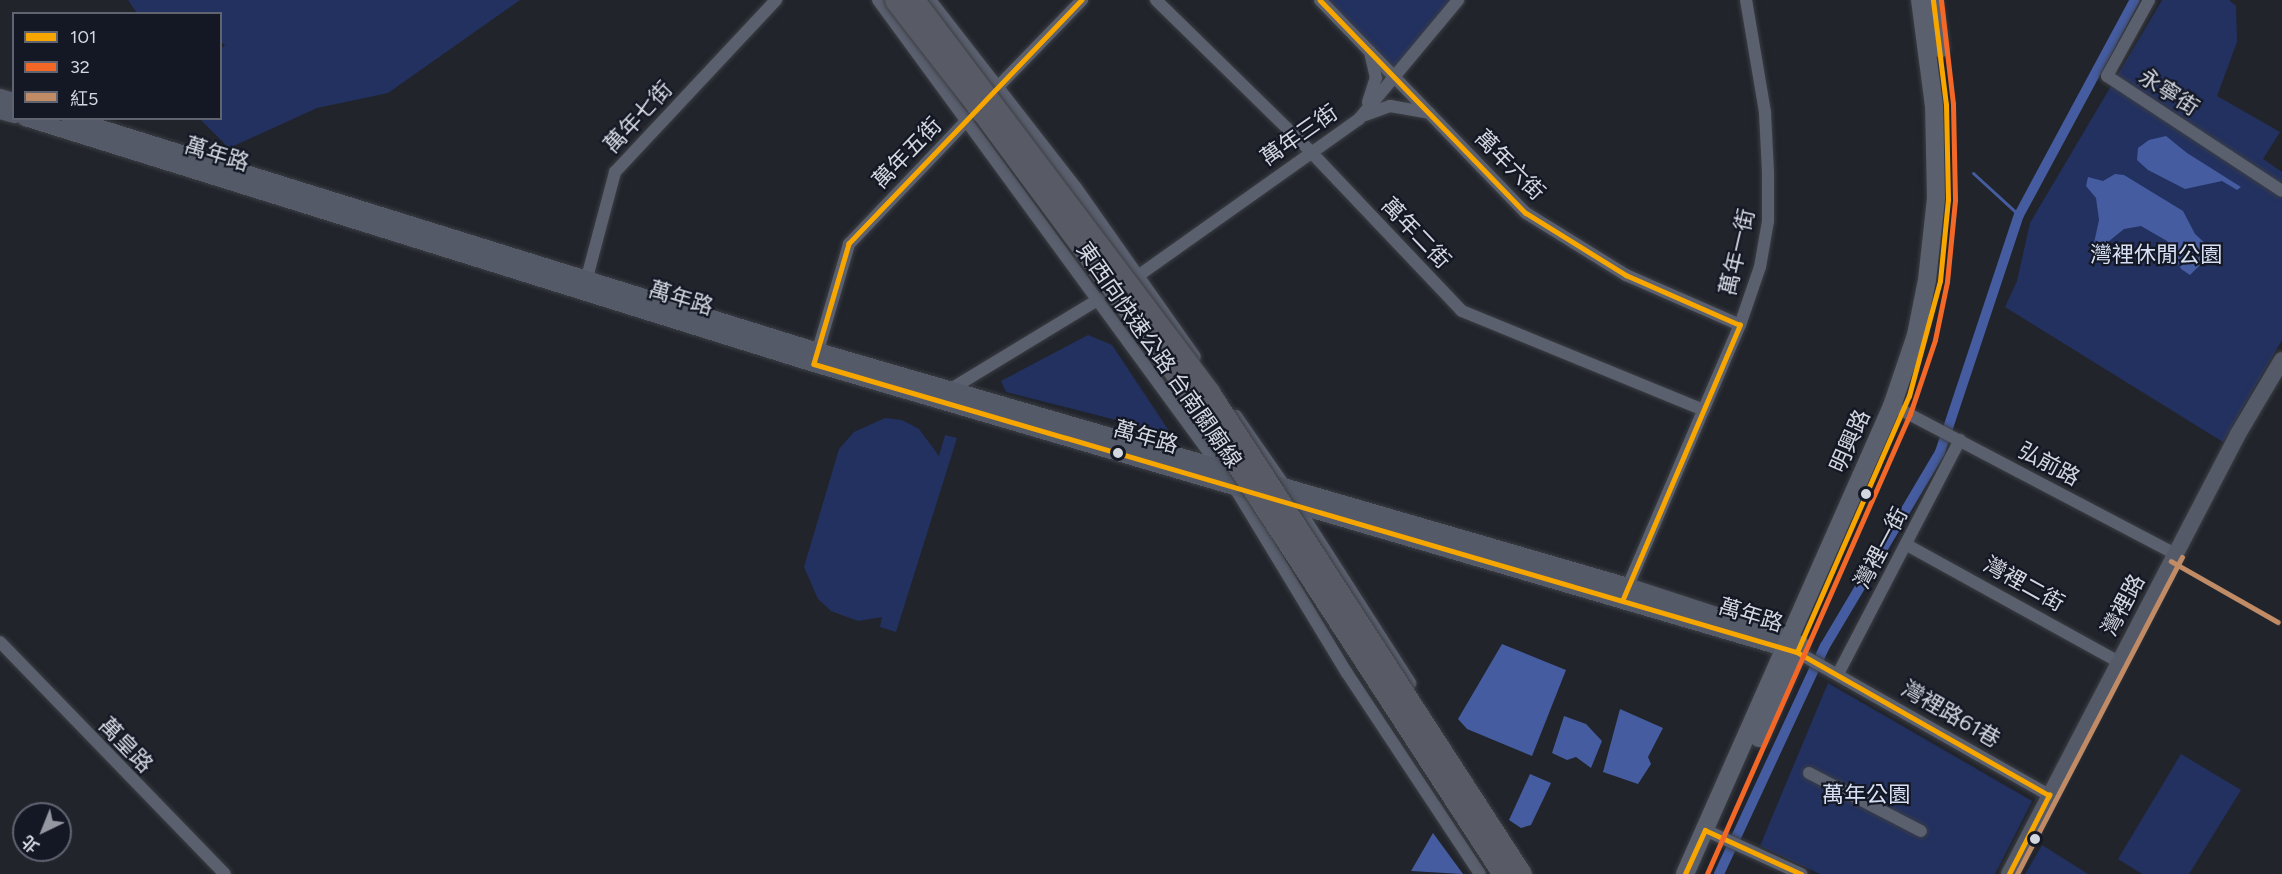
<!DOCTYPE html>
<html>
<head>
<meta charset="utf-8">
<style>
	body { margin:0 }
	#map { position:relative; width:2282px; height:874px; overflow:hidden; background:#21242b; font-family:Figtree,"Noto Sans TC",sans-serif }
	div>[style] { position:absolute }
	.green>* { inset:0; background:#233160 }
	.water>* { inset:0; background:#455ca0 }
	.stream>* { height:3px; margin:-1.5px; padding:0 1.5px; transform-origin:1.5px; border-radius:1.5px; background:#455ca0 }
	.canal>* { height:10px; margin:-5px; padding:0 5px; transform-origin:5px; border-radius:5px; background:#455ca0 }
	.roads { filter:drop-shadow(0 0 2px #3b3e43) drop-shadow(0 0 2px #3b3e43) }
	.street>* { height:12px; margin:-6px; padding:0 6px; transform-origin:6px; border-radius:6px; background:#5b606f }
	.secondary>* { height:16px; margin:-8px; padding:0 8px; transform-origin:8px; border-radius:8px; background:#545a68 }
	.primary>* { height:18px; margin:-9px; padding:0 9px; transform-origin:9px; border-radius:9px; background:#5b606e }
	.bridges { filter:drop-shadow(0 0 2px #3b3e43) drop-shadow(0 0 2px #3b3e43) }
	.highway-bridge>* { height:21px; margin:-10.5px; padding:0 10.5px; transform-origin:10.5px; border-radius:10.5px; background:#585b66 }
	.bus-1>* { height:4.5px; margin:-2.25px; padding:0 2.25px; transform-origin:2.25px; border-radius:2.25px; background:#f7a600 }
	.bus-2>* { height:4.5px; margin:-2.25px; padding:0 2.25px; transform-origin:2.25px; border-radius:2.25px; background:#f36827 }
	.bus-3>* { height:4.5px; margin:-2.25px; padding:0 2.25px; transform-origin:2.25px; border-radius:2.25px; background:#c18c65 }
	.dots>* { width:16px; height:16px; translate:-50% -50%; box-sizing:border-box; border:3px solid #141825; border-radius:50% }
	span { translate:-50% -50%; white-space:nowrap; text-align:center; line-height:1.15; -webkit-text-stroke:4.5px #141825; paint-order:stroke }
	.street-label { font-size:22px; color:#d3d7e0 }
	.park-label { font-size:22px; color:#d6dff4 }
	.legend { position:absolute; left:12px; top:12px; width:210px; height:108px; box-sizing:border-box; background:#141825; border:2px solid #606470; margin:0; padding:8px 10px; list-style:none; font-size:18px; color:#d3d7e0 }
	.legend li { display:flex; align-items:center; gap:12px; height:30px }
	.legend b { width:30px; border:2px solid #606470 }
	.north { position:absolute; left:12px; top:802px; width:60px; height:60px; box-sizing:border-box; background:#141825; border:2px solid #606470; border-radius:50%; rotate:223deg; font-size:16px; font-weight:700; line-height:24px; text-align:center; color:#d3d7e0 }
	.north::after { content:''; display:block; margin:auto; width:21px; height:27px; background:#9598a1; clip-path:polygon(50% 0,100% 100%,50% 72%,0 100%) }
</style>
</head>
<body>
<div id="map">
	<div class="green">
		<div style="clip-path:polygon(128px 0,520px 0,388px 93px,317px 108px,229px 148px,200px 119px,220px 118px,221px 49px,225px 45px,221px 42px,220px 14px,137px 13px)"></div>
		<div style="clip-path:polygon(1320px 0,1464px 0,1395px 76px)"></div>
		<div style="clip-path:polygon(2162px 0,2229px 0,2236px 6px,2237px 42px,2217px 96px,2280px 132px,2263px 159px,2282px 172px,2282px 340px,2223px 442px,2005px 307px,2017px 281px,2030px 223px)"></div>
		<div style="clip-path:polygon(1088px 335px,1112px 345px,1171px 434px,1006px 392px,1001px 381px)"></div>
		<div style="clip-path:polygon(885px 418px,902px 420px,919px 429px,939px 456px,945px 435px,957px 438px,896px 632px,880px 627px,882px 617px,858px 621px,831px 611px,818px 599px,804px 567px,839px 449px,854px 432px)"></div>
		<div style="clip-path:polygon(1828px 683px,2032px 801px,1995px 874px,1820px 874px,1760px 846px)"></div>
		<div style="clip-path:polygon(2181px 754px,2241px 790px,2189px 874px,2142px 874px,2118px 859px)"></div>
		<div style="clip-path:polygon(2042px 845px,2088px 874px,2025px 874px)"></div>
	</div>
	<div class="water">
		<div style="clip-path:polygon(2166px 136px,2187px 153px,2241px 187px,2237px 190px,2222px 181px,2185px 189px,2148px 170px,2137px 160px,2138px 148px,2149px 140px)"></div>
		<div style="clip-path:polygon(2115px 174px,2124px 175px,2183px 211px,2195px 234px,2208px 246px,2205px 260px,2190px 275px,2181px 269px,2167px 241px,2141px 226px,2124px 229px,2103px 246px,2094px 243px,2099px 220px,2096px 198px,2086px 186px,2088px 177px,2103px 181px)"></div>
		<div style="clip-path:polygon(1502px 644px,1566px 670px,1532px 756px,1467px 729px,1458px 719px)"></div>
		<div style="clip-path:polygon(1620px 709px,1663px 728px,1648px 757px,1651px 764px,1638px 784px,1603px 772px)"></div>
		<div style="clip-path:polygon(1564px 716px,1586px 724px,1602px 741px,1591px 768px,1576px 757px,1567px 760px,1552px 753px)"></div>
		<div style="clip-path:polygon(1530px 774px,1551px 783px,1531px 825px,1521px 828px,1509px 820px)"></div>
		<div style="clip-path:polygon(1433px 833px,1463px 874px,1462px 874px,1411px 871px)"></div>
	</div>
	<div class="stream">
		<div style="left:1973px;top:173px;width:62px;rotate:42.4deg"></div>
	</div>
	<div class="canal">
		<div style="left:1719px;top:874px;width:251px;rotate:-65.1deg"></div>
		<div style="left:1825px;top:646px;width:226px;rotate:-59.3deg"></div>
		<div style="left:1940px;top:452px;width:250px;rotate:-71.6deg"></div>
		<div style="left:2019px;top:215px;width:244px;rotate:-61.7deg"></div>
	</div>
	<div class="roads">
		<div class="street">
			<div style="left:878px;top:0;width:581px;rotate:53.82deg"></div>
			<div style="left:930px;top:0;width:239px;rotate:52.1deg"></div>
			<div style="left:1077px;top:189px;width:205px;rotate:54.9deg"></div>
			<div style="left:1156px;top:0;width:217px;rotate:44.4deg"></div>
			<div style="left:1311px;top:152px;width:219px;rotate:46.5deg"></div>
			<div style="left:1462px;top:311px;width:261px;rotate:22.3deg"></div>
			<div style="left:1320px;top:0;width:296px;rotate:46deg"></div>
			<div style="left:1526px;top:213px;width:118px;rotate:31.8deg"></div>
			<div style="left:1626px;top:275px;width:124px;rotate:23.7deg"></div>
			<div style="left:2149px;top:0;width:87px;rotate:118.9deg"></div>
			<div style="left:2107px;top:76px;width:209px;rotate:33.3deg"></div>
			<div style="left:991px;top:94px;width:131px;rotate:-45.9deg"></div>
			<div style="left:1368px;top:102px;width:25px;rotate:-72deg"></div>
			<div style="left:1376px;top:78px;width:27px;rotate:-103deg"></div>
			<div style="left:1365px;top:115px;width:27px;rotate:-20deg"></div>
			<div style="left:1390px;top:106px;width:40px;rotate:10deg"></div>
			<div style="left:1138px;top:276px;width:271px;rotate:-35.4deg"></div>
			<div style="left:1359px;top:119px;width:155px;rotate:-50.2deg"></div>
			<div style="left:585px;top:285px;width:117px;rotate:-75.1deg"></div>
			<div style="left:615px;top:172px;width:236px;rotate:-46.9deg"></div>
			<div style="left:816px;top:357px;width:118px;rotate:-73.7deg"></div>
			<div style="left:849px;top:244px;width:180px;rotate:-46.4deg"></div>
			<div style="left:946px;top:392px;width:179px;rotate:-31.3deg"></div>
			<div style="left:1903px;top:411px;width:307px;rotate:27.7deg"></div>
			<div style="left:1236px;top:416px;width:88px;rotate:55.2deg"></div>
			<div style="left:1233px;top:485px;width:220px;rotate:58.8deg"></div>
			<div style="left:1347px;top:673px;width:241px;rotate:56.5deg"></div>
			<div style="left:1295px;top:503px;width:214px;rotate:57.4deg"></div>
			<div style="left:1907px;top:545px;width:242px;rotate:28.9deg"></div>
			<div style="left:1625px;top:593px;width:292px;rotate:-66.8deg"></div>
			<div style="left:1740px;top:325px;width:61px;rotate:-71deg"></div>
			<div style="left:1760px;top:267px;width:47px;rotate:-80.1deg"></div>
			<div style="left:1768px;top:221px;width:49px;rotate:-90deg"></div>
			<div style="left:1768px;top:172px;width:60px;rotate:-92.9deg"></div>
			<div style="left:1765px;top:112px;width:114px;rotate:-99.6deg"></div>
			<div style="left:0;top:642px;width:323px;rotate:45.9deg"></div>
			<div style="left:1797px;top:652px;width:290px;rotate:29.6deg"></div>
			<div style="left:1838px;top:674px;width:264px;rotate:-62.5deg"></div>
			<div style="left:1809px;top:773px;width:126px;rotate:27.4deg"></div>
			<div style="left:1705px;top:830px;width:106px;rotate:24.6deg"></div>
		</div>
		<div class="secondary">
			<div style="left:0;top:97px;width:15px;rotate:16deg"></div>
			<div style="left:0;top:111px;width:15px;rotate:16deg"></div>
			<div style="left:25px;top:118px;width:826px;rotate:17.32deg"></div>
			<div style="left:814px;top:364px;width:1024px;rotate:16.33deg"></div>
			<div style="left:69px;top:118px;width:784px;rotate:17.28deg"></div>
			<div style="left:818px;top:351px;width:843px;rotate:16.18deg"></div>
			<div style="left:1628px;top:586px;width:160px;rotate:18.2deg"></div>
			<div style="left:2009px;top:874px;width:496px;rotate:-62.5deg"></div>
			<div style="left:2238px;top:434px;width:86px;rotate:-59.3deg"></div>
		</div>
		<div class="primary">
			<div style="left:1933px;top:0;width:49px;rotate:81.7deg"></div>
			<div style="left:1759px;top:738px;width:102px;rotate:-66.2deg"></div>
			<div style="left:1685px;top:874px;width:512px;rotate:-66.14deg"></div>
			<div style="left:1892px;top:406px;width:75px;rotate:-71.3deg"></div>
			<div style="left:1916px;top:335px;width:56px;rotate:-78.7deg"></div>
			<div style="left:1927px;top:280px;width:82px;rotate:-83.7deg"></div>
			<div style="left:1936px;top:198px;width:92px;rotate:-91.2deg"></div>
			<div style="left:1934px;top:106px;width:107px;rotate:-97.5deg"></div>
		</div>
	</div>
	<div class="bridges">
		<div class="highway-bridge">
			<div style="left:895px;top:0;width:142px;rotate:52.2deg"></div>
			<div style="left:982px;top:112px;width:362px;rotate:53.5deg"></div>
			<div style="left:1197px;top:403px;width:562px;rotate:56.99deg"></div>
			<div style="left:914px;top:0;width:491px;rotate:53deg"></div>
			<div style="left:1209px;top:392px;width:574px;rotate:57.08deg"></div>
		</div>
	</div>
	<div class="bus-1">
		<div style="left:1082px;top:0;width:337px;rotate:133.7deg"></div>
		<div style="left:849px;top:244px;width:125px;rotate:106.3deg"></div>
		<div style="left:814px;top:364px;width:1024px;rotate:16.33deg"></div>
		<div style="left:1797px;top:652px;width:290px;rotate:29.6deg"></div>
		<div style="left:1320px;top:0;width:296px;rotate:46deg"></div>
		<div style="left:1526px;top:213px;width:118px;rotate:31.8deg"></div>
		<div style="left:1626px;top:275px;width:124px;rotate:23.7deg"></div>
		<div style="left:1623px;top:599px;width:298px;rotate:-66.9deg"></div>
		<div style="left:1797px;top:652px;width:279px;rotate:-66.4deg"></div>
		<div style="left:1909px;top:396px;width:119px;rotate:-74.9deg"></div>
		<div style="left:1940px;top:281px;width:81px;rotate:-84.4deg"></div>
		<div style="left:1948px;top:200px;width:95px;rotate:-91.2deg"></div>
		<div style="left:1946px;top:105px;width:106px;rotate:-97.1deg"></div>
		<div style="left:1685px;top:874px;width:48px;rotate:-65.6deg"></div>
		<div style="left:1705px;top:830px;width:106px;rotate:24.6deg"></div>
		<div style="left:2009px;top:874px;width:89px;rotate:-63.1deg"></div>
	</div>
	<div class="bus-2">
		<div style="left:1707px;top:874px;width:503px;rotate:-66.19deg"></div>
		<div style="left:1910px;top:414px;width:78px;rotate:-71.3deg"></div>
		<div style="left:1935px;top:340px;width:59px;rotate:-78.3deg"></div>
		<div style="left:1947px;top:282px;width:82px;rotate:-84.4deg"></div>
		<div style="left:1955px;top:200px;width:96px;rotate:-91.2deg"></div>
		<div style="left:1953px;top:104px;width:105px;rotate:-96.6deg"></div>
	</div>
	<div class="bus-3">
		<div style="left:2171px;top:561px;width:123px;rotate:29.7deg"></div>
		<div style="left:2017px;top:874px;width:357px;rotate:-62.5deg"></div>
	</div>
	<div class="dots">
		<div style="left:1118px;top:453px;background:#d3d7e0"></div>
		<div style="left:1866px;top:494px;background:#d3d7e0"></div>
		<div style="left:2035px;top:839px;background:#d3d7e0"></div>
	</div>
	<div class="street-label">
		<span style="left:2169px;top:92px;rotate:33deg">永寧街</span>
		<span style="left:638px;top:117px;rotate:-47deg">萬年七街</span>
		<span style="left:1299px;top:135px;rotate:-35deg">萬年三街</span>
		<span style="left:907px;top:153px;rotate:-46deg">萬年五街</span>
		<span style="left:217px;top:154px;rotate:17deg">萬年路</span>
		<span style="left:1510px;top:165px;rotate:45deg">萬年六街</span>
		<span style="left:1416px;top:233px;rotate:46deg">萬年二街</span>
		<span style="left:1737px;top:252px;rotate:-77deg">萬年一街</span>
		<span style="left:681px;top:298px;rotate:17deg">萬年路</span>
		<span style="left:1159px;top:355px;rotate:55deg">東西向快速公路 台南關廟線</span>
		<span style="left:1146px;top:437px;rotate:16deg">萬年路</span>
		<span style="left:1850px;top:441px;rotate:-66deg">明興路</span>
		<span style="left:2049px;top:464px;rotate:28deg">弘前路</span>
		<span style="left:1881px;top:548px;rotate:-62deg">灣裡一街</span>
		<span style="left:2024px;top:584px;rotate:29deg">灣裡二街</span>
		<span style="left:2123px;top:605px;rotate:-62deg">灣裡路</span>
		<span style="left:1751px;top:615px;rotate:17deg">萬年路</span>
		<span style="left:1951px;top:714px;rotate:30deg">灣裡路61巷</span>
		<span style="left:126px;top:745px;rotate:46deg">萬皇路</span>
	</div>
	<div class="park-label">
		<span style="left:2156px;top:255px">灣裡休閒公園</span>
		<span style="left:1866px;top:795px">萬年公園</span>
	</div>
	<ul class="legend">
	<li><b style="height:8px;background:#f7a600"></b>101</li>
	<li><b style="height:8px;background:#f36827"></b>32</li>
	<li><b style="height:8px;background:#c18c65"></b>紅5</li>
	</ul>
	<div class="north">北</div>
</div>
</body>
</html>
